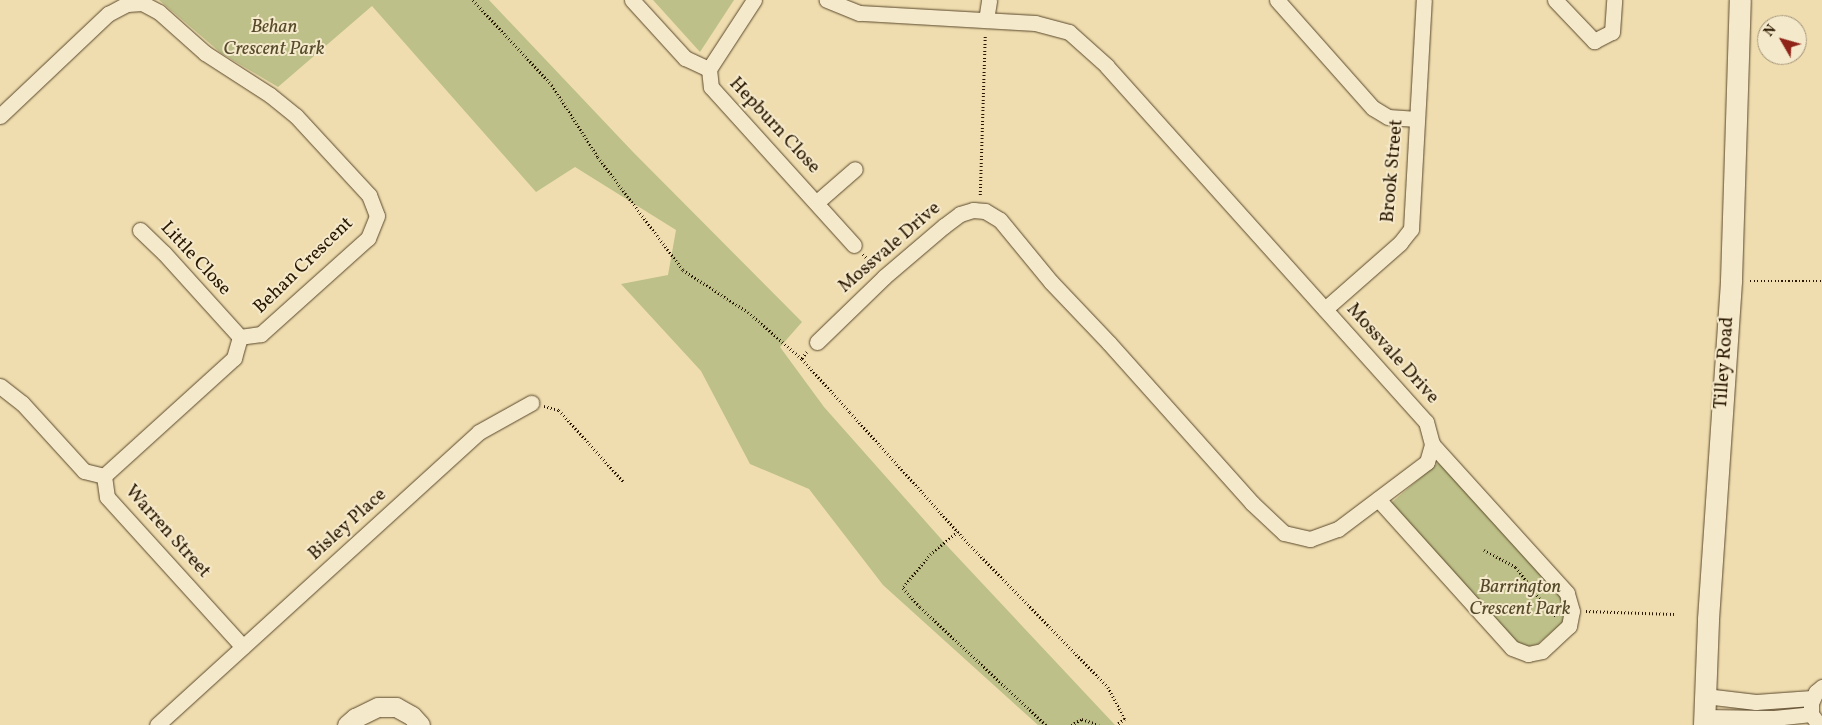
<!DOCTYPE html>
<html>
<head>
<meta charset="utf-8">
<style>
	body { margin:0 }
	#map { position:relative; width:1822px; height:725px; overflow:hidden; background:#efddaf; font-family:Vollkorn,serif }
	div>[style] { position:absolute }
	.green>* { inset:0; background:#bdc088 }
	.path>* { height:2.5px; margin-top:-1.25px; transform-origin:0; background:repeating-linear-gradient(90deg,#291700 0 1px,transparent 0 3.5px) }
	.roads { filter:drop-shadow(0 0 1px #5a482c) drop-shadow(0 0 1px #5a482c) }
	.minor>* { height:15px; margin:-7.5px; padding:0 7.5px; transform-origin:7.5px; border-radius:7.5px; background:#f5e9cb }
	.tertiary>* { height:19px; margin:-9.5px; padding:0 9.5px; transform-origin:9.5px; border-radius:9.5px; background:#f5e9cb }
	.secondary>* { height:21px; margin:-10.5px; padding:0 10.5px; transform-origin:10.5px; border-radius:10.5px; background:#f5e9cb }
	span { translate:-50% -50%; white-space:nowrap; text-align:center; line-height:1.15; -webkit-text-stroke:4px #f5e9cb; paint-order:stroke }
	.park-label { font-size:19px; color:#554a29; font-style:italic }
	.street-label { font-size:19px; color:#291700 }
	.north { position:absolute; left:1757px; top:15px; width:50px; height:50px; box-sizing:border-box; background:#f5e9cb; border:1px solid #a3957a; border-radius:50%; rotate:308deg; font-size:14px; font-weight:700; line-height:20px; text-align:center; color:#291700 }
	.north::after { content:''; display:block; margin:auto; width:18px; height:22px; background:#8f2418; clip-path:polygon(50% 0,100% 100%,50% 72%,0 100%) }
</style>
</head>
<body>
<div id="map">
	<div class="green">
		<div style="clip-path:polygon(159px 0,489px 0,633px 152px,802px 322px,780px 347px,824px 407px,950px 549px,1115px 725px,1038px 725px,883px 585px,809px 489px,750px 464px,701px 371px,621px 284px,668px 275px,676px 230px,575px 167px,536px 192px,372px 6px,278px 87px,221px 53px)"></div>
		<div style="clip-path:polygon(653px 0,734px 0,700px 52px)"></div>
		<div style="clip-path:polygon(1439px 462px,1563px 599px,1566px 613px,1563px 622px,1538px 644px,1528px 647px,1517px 643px,1391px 503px)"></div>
	</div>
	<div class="path">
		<div style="left:473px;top:0;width:116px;rotate:47.1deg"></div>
		<div style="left:552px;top:85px;width:85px;rotate:57.4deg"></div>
		<div style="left:598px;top:157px;width:141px;rotate:53deg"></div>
		<div style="left:683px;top:270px;width:77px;rotate:32.9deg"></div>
		<div style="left:748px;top:312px;width:72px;rotate:41deg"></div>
		<div style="left:980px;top:195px;width:159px;rotate:-88.2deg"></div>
		<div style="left:863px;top:254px;width:18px;rotate:47deg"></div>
		<div style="left:1750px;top:281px;width:72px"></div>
		<div style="left:807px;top:352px;width:9px;rotate:126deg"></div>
		<div style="left:802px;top:359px;width:72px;rotate:47.8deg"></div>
		<div style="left:850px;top:412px;width:178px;rotate:48deg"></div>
		<div style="left:969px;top:544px;width:199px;rotate:45.8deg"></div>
		<div style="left:1108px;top:687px;width:36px;rotate:62deg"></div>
		<div style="left:1125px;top:719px;width:10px;rotate:143deg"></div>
		<div style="left:544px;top:406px;width:16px;rotate:15deg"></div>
		<div style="left:559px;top:410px;width:96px;rotate:48deg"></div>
		<div style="left:958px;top:532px;width:35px;rotate:141deg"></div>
		<div style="left:931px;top:554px;width:44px;rotate:129.5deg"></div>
		<div style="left:903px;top:588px;width:25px;rotate:48deg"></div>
		<div style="left:920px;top:607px;width:173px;rotate:43.1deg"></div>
		<div style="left:1484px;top:550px;width:36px;rotate:28deg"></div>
		<div style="left:1516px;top:567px;width:51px;rotate:52.9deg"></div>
		<div style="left:1547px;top:608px;width:12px;rotate:42deg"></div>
		<div style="left:1586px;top:611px;width:88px;rotate:2deg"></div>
		<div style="left:1071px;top:725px;width:13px;rotate:-29deg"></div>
		<div style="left:1082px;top:719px;width:18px;rotate:19deg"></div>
	</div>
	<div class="roads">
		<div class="minor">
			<div style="left:632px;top:0;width:79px;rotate:47.6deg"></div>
			<div style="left:685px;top:58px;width:26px;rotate:25deg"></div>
			<div style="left:754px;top:0;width:82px;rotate:123.1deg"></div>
			<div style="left:709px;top:69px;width:18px;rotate:84deg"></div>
			<div style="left:711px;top:87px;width:213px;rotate:47.9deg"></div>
			<div style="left:1277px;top:0;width:144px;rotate:48.4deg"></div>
			<div style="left:1373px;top:108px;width:17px;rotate:31deg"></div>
			<div style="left:1388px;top:117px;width:29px;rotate:4deg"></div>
			<div style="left:1555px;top:0;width:57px;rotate:46.4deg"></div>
			<div style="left:1594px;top:41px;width:20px;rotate:-27deg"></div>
			<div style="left:1612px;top:32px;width:32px;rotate:-86deg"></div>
			<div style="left:986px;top:20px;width:20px;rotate:-81deg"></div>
			<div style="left:0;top:116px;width:149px;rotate:-43.4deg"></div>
			<div style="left:108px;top:14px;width:21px;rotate:-28deg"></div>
			<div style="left:127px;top:4px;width:15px;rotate:-4deg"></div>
			<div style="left:142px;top:3px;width:19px;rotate:28deg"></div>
			<div style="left:159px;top:12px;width:62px;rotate:41.7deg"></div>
			<div style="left:205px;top:53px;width:77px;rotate:32.9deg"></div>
			<div style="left:270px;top:95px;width:33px;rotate:39deg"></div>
			<div style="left:296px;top:116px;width:108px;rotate:47.3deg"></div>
			<div style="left:369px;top:195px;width:22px;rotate:69deg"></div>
			<div style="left:377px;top:216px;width:24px;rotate:112deg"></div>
			<div style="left:368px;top:238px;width:144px;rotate:138.1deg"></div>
			<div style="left:261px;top:334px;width:21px;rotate:172deg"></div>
			<div style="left:240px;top:337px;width:22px;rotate:106deg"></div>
			<div style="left:234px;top:358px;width:176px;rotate:137.8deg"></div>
			<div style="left:817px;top:202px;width:50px;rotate:-41deg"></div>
			<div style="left:140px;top:230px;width:33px;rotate:44deg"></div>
			<div style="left:164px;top:253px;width:113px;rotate:47.9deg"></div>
			<div style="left:1325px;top:309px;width:100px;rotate:-41.3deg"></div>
			<div style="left:1400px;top:243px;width:18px;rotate:-52deg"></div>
			<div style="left:1411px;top:229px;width:229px;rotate:-86.8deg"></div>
			<div style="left:817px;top:342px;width:93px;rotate:-44.1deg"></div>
			<div style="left:884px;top:277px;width:79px;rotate:-40.4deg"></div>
			<div style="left:944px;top:226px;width:20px;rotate:-37deg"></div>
			<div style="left:960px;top:214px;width:14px;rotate:-17deg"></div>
			<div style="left:973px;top:210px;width:12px;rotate:5deg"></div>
			<div style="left:985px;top:211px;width:17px;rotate:31deg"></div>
			<div style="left:1000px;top:220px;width:80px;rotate:50.6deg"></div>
			<div style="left:1051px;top:282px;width:84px;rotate:46.4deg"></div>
			<div style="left:1109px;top:343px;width:215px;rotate:48.2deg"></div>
			<div style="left:1252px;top:503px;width:44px;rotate:43.2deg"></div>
			<div style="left:1284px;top:533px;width:27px;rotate:13deg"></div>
			<div style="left:1310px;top:539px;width:30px;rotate:-20deg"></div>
			<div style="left:1338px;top:529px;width:111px;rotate:-37deg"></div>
			<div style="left:1427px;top:462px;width:19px;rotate:-74deg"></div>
			<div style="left:1432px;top:444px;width:23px;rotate:-105deg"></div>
			<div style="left:1426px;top:422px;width:478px;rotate:-131.9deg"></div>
			<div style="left:1107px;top:66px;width:51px;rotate:-138.2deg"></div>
			<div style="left:1069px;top:32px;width:35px;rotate:-165deg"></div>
			<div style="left:1035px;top:23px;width:176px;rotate:-176.7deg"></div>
			<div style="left:859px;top:13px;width:35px;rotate:-158deg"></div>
			<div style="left:0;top:386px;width:28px;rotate:38deg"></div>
			<div style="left:22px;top:403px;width:92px;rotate:47.6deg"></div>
			<div style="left:84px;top:471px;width:21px;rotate:14deg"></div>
			<div style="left:104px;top:476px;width:21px;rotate:82deg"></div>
			<div style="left:107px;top:497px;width:202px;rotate:47.8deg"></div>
			<div style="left:1378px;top:499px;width:200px;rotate:48deg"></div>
			<div style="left:1512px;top:648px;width:17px;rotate:21deg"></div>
			<div style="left:1528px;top:654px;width:14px;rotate:-12deg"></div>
			<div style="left:1542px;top:651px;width:37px;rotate:-43deg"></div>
			<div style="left:1569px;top:626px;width:15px;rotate:-79deg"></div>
			<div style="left:1572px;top:611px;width:19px;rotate:-106deg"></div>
			<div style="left:1567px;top:593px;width:201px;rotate:-132.2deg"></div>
			<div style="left:1705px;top:696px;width:51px;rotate:6.7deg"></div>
			<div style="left:1756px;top:702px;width:56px;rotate:-4.1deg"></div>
			<div style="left:1704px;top:717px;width:70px;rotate:0.8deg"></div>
			<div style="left:1774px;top:718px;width:37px;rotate:-6deg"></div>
			<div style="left:157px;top:725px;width:435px;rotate:-42.3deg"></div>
			<div style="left:479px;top:432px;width:60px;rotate:-29.1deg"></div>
			<div style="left:1819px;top:725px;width:14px;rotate:-126deg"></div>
			<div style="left:1811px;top:714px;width:11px;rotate:-90deg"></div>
			<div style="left:1811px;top:703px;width:12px;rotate:-66deg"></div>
			<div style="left:1816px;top:692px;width:8px;rotate:-40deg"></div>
		</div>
		<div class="tertiary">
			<div style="left:347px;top:725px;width:11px;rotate:-41deg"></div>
			<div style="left:355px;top:718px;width:25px;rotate:-26deg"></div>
			<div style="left:378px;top:707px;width:18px"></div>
			<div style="left:396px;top:707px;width:18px;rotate:29deg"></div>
			<div style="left:412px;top:716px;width:12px;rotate:48deg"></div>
		</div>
		<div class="secondary">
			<div style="left:1704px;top:725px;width:106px;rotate:-87.8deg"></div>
			<div style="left:1708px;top:619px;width:340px;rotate:-86.1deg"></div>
			<div style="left:1731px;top:280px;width:280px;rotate:-88.2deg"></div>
		</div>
	</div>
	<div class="park-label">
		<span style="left:274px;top:39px">Behan<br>Crescent Park</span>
		<span style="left:1520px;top:599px">Barrington<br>Crescent Park</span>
	</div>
	<div class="street-label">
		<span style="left:774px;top:126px;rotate:47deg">Hepburn Close</span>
		<span style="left:1393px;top:171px;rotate:-85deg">Brook Street</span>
		<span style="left:890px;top:248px;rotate:-41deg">Mossvale Drive</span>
		<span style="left:195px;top:259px;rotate:47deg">Little Close</span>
		<span style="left:304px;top:266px;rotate:-44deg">Behan Crescent</span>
		<span style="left:1392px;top:354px;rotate:48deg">Mossvale Drive</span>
		<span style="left:1725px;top:363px;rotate:-86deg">Tilley Road</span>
		<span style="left:348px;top:525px;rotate:-42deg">Bisley Place</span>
		<span style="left:167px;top:532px;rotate:48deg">Warren Street</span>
	</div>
	<div class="north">N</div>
</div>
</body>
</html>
